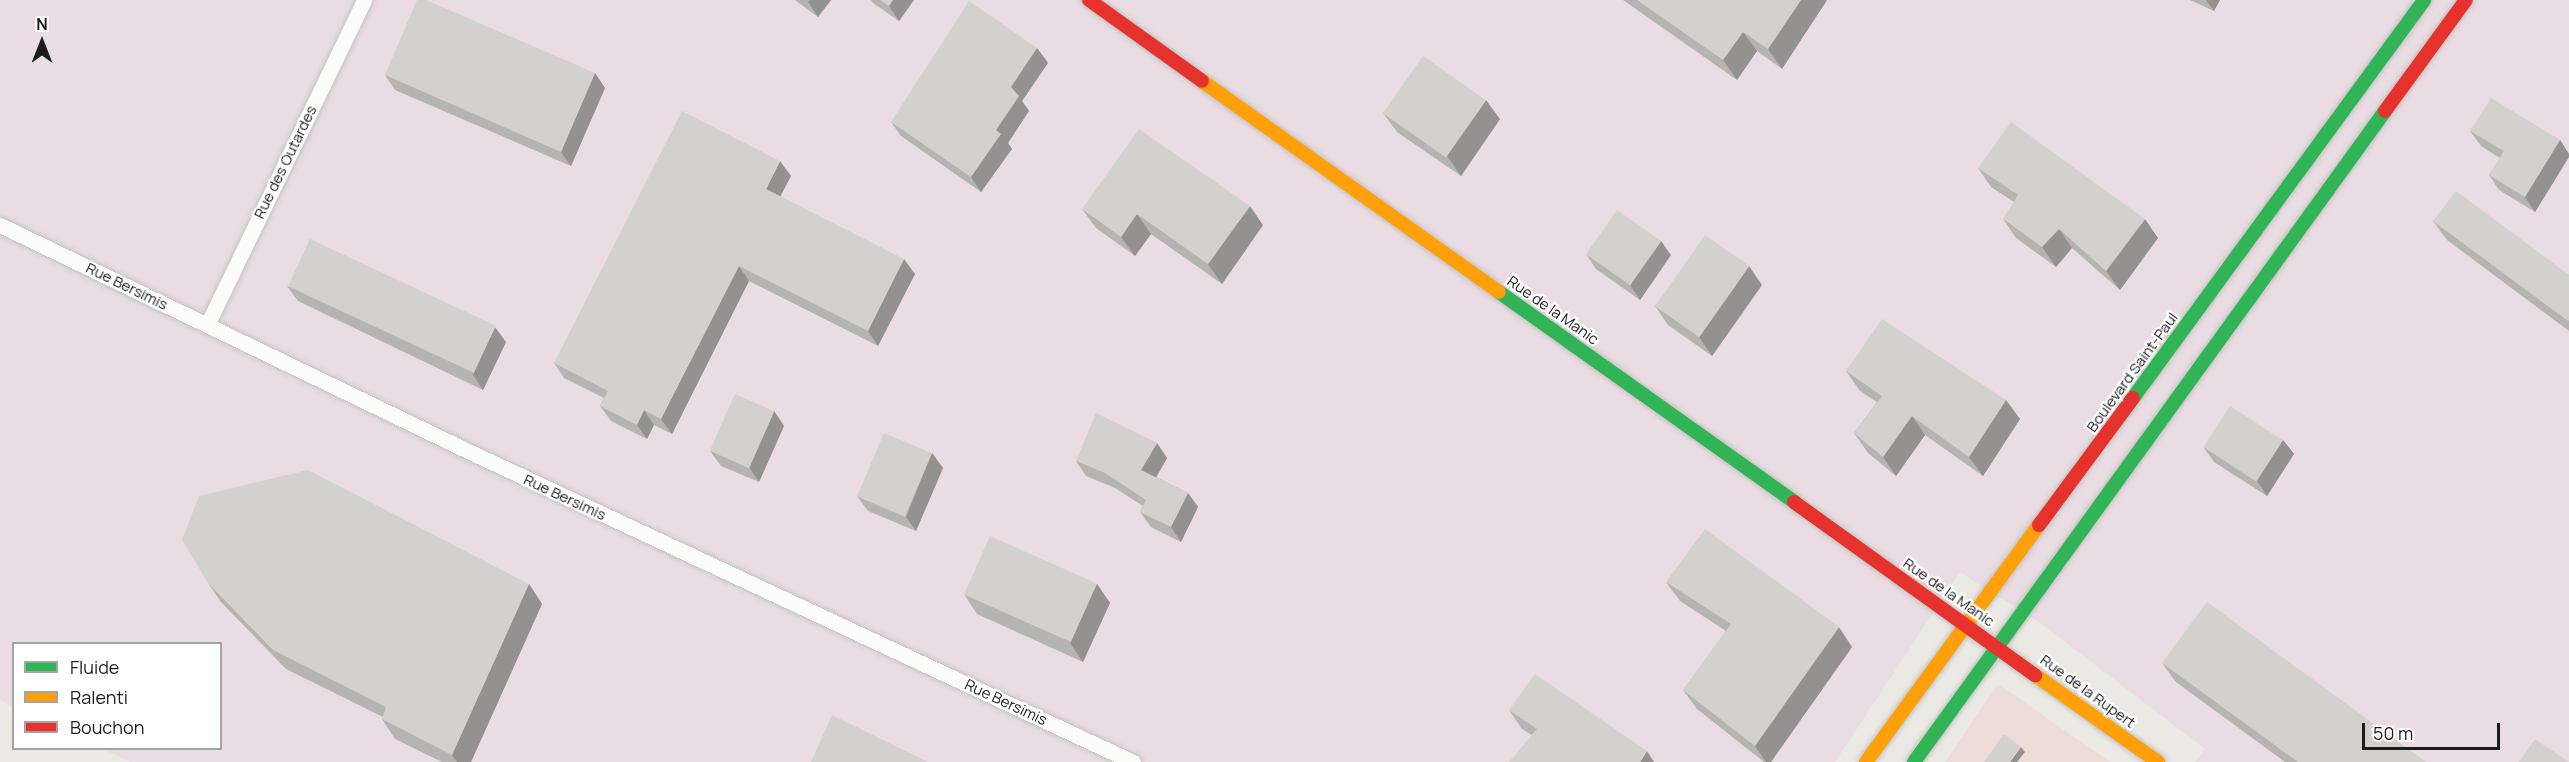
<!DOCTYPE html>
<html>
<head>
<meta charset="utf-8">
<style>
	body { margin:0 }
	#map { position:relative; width:2569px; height:762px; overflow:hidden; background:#eae9e4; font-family:Manrope,sans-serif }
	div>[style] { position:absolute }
	.commercial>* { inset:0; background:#eedcd8 }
	.industrial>* { inset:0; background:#e9dce3 }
	.roads { filter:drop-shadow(0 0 2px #c3c2c0) drop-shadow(0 0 2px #c3c2c0) }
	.street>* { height:15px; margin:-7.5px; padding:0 7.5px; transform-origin:7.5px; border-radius:7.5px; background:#fcfcfb }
	.fast>* { height:14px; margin:-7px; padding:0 7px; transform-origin:7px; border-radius:7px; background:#30b455 }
	.slow>* { height:14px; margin:-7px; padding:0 7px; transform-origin:7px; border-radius:7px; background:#ff9f0a }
	.jam>* { height:14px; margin:-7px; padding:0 7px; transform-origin:7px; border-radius:7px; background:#e5322d }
	.wall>* { inset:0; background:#b5b4b0 }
	.shaded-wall>* { inset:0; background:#949290 }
	.building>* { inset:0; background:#d3d1cd; transform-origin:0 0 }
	span { translate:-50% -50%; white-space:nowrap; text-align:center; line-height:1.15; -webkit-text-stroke:4.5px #fff; paint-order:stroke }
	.street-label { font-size:15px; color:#1c1c1c }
	.legend { position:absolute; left:12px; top:642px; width:210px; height:108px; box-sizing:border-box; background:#fff; border:2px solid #a4a4a4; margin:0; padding:8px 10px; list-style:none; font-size:18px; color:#1c1c1c }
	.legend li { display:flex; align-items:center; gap:12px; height:30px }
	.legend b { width:30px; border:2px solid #a4a4a4 }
	.north { position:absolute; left:12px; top:12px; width:60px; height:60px; -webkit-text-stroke:4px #fff; paint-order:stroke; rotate:0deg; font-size:16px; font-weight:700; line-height:24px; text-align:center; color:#1c1c1c }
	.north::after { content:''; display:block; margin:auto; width:21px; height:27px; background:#1c1c1c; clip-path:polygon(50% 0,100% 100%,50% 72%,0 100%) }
	.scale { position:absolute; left:2362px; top:723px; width:138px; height:27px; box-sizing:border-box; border:3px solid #1c1c1c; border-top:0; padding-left:8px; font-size:18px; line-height:21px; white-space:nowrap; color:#1c1c1c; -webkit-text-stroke:4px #fff; paint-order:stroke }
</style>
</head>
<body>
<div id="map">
	<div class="commercial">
		<div style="clip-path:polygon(1998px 684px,2110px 762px,1945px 762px)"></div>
	</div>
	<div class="industrial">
		<div style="clip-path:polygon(0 0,2569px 0,2569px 762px,2195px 762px,2205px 749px,2039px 622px,1960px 572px,1835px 762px,131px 762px,102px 749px,220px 748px,220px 644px,14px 644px,13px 707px,0 700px)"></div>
	</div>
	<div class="roads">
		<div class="street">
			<div style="left:0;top:225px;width:520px;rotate:25.78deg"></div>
			<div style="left:468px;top:451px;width:734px;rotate:25.06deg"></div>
			<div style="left:207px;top:325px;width:361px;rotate:-64.2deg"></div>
		</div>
		<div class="fast">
			<div style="left:1499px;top:292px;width:362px;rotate:35.4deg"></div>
			<div style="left:2133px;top:398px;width:493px;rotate:-53.8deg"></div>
			<div style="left:1914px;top:762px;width:804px;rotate:-54.11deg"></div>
		</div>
		<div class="slow">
			<div style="left:1202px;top:81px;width:364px;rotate:35.4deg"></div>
			<div style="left:2035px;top:675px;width:151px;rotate:35.3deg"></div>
			<div style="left:1866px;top:762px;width:293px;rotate:-53.9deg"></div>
		</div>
		<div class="jam">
			<div style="left:1089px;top:0;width:139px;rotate:35.6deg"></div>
			<div style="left:2385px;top:111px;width:137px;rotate:-53.9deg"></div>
			<div style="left:1794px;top:502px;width:297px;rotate:35.7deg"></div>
			<div style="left:2039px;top:525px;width:158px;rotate:-53.5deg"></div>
		</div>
	</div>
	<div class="wall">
		<div style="clip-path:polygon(795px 0,831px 0,818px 17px)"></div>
		<div style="clip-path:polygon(871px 0,914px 0,899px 21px,873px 3px)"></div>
		<div style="clip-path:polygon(1623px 0,1827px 0,1782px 69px,1757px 51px,1737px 80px)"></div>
		<div style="clip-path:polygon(2190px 0,2220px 0,2214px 11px)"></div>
		<div style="clip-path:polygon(1037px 48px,1048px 63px,1022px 101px,1029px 111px,1008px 143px,1012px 149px,981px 192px,901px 136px,891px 122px)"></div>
		<div style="clip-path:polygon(595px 73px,605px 88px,571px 166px,395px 90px,385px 75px)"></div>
		<div style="clip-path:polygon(1383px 113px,1500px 119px,1461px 176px,1397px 132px)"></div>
		<div style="clip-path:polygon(2470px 131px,2560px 140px,2569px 154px,2569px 157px,2535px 212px,2499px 190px,2489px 175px,2500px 158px,2481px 146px)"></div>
		<div style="clip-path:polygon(1978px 168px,2158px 238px,2120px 290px,2072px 248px,2056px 267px,2016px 238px,2003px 219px,2014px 202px,1991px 187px)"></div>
		<div style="clip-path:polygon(791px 176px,780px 197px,915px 274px,878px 346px,749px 281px,672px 434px,654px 425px,647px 439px,611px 421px,600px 406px,604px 398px,564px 378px,554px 363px)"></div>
		<div style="clip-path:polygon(1082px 209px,1263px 225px,1222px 284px,1151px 234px,1135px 256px,1096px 228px)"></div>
		<div style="clip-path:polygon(2433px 221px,2569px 275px,2569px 331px,2447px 240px)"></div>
		<div style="clip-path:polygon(1586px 254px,1671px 255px,1640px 300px,1596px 269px)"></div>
		<div style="clip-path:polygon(1762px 285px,1712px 356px,1668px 325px,1655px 306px)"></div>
		<div style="clip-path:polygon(287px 286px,506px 342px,483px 390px,298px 301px)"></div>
		<div style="clip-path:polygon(1846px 371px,2006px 400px,2020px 419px,1983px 476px,1925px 435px,1896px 476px,1868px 453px,1854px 433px,1877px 402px,1860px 391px)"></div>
		<div style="clip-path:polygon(774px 411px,784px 426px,759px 482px,721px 466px,710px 451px)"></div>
		<div style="clip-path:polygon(2283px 440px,2294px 454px,2267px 496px,2214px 462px,2204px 448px)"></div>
		<div style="clip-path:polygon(932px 453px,943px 468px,916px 531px,868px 511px,857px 496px)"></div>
		<div style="clip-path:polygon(1167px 458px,1156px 477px,1188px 493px,1198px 507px,1181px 542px,1151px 527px,1140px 512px,1143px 506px,1115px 488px,1086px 476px,1076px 461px)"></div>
		<div style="clip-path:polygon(1666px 582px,1852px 647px,1771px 762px,1764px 762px,1697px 709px,1683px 690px,1726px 631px,1680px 601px)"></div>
		<div style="clip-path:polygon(208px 583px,529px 584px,542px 604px,471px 762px,442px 762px,395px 739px,382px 719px,383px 717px,286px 669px,221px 602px)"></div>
		<div style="clip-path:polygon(1097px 584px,1110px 603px,1083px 662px,977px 614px,964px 594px)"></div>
		<div style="clip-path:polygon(2162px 663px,2426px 762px,2285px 762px,2176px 682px)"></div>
		<div style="clip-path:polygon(1509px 710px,1654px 762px,1532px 735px,1522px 729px)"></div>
	</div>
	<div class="shaded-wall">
		<div style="clip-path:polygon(810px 0,831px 0,818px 17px,808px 2px)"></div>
		<div style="clip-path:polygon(893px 0,914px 0,899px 21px,889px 6px)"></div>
		<div style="clip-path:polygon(1801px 0,1827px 0,1782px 69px,1768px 49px)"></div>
		<div style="clip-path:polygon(2206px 0,2220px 0,2214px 11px)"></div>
		<div style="clip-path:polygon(1743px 32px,1757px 51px,1737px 80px,1723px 60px)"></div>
		<div style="clip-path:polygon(1037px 48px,1048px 63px,1022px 101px,1029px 111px,1008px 143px,1012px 149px,981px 192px,971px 177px,996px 130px,1011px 87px)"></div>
		<div style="clip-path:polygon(595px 73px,605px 88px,571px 166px,561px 152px)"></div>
		<div style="clip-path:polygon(1486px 100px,1500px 119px,1461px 176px,1447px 156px)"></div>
		<div style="clip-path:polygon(2560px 140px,2569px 154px,2569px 157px,2535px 212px,2525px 197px)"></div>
		<div style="clip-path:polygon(780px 161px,791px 176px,776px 204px,766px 189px)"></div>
		<div style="clip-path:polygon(1250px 206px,1263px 225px,1222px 284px,1208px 264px)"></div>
		<div style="clip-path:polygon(1137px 214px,1151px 234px,1135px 256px,1121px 237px)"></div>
		<div style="clip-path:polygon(2145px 219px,2158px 238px,2120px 290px,2106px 271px)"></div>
		<div style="clip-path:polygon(2059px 229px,2072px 248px,2056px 267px,2042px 247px)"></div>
		<div style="clip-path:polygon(1661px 241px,1671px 255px,1640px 300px,1630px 285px)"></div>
		<div style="clip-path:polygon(904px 259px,915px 274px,878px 346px,868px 331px)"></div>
		<div style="clip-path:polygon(739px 266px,749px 281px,672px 434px,661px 419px)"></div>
		<div style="clip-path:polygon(1749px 266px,1762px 285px,1712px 356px,1699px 337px)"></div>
		<div style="clip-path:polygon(495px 327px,506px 342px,483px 390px,473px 375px)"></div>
		<div style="clip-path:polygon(2006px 400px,2020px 419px,1983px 476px,1969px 457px)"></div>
		<div style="clip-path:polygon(644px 410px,654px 425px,647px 439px,637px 425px)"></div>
		<div style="clip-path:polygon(774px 411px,784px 426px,759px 482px,749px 467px)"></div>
		<div style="clip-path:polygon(1912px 416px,1925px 435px,1896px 476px,1883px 457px)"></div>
		<div style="clip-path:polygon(2283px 440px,2294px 454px,2267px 496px,2257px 481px)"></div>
		<div style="clip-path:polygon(1157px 443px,1167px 458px,1152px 485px,1141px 470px)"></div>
		<div style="clip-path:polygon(932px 453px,943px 468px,916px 531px,906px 517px)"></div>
		<div style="clip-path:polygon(1188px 493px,1198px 507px,1181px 542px,1171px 527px)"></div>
		<div style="clip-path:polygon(529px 584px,542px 604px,471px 762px,457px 762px,452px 755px)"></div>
		<div style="clip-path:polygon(1097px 584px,1110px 603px,1083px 662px,1070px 643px)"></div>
		<div style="clip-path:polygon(1839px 627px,1852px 647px,1771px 762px,1766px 762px,1755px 746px)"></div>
		<div style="clip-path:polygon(2021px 747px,2025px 752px,2017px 762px,2010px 762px)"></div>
		<div style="clip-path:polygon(1647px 751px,1654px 762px,1640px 762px)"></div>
	</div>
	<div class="building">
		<div style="clip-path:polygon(417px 0,426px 0,595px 73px,561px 152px,385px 75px)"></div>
		<div style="clip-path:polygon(880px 0,893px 0,889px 6px)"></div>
		<div style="clip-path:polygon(1637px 0,1801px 0,1768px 49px,1743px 32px,1723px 60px)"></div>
		<div style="clip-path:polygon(969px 1px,1037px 48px,1011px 87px,1019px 96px,996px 130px,1001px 134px,971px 177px,891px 122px)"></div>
		<div style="left:1423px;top:56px;width:77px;height:70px;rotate:35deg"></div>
		<div style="clip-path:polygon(2491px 98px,2560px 140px,2525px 197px,2489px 175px,2504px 151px,2470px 131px)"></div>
		<div style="clip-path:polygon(682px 111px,780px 161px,766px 189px,904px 259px,868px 331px,739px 266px,661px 419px,644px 410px,637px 425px,600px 406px,608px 391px,554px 363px)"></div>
		<div style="clip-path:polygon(2011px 122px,2145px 219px,2106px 271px,2059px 229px,2042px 247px,2003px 219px,2018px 195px,1978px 168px)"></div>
		<div style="clip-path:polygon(1139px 129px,1250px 206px,1208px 264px,1137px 214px,1121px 237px,1082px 209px)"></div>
		<div style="clip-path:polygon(2456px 191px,2569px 275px,2569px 320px,2568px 321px,2433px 221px)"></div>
		<div style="left:1617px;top:210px;width:54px;height:54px;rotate:35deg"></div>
		<div style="left:1705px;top:235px;width:54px;height:87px;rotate:35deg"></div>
		<div style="left:310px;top:239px;width:205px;height:52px;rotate:25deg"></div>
		<div style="clip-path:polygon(1882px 319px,2006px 400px,1969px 457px,1912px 416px,1883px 457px,1854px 433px,1882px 396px,1846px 371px)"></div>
		<div style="left:735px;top:394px;width:43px;height:62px;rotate:24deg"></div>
		<div style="left:2230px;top:406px;width:63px;height:49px;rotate:33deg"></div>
		<div style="clip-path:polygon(1096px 413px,1157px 443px,1141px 470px,1188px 493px,1171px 527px,1140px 512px,1146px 500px,1105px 473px,1076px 461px)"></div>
		<div style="left:884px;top:433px;width:52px;height:69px;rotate:23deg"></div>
		<div style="clip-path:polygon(308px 470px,529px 584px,452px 755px,382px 719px,386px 707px,273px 650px,208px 583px,182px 540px,199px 496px)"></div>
		<div style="clip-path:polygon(1705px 529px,1839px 627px,1755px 746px,1683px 690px,1731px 624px,1666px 582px)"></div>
		<div style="left:990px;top:536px;width:117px;height:64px;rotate:24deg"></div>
		<div style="clip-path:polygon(2207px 602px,2426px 762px,2298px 762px,2162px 663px)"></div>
		<div style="clip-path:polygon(1535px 674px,1647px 751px,1640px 762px,1509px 762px,1537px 729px,1509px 710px)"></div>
		<div style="clip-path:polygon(832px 715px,928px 762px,811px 762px)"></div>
		<div style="clip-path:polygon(2004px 734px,2021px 747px,2010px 762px,1984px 762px)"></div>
		<div style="clip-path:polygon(2535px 739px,2569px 762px,2519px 762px)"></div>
	</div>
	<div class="street-label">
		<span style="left:285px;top:162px;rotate:-64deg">Rue des Outardes</span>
		<span style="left:127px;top:286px;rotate:26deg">Rue Bersimis</span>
		<span style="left:1553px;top:310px;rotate:35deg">Rue de la Manic</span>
		<span style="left:2132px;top:372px;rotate:-54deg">Boulevard Saint-Paul</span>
		<span style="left:565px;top:497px;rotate:25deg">Rue Bersimis</span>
		<span style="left:1949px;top:592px;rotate:35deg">Rue de la Manic</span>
		<span style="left:2088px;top:691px;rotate:36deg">Rue de la Rupert</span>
		<span style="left:1006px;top:702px;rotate:25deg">Rue Bersimis</span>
	</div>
	<ul class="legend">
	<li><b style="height:8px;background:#30b455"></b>Fluide</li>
	<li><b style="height:8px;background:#ff9f0a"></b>Ralenti</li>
	<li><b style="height:8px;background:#e5322d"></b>Bouchon</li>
	</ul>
	<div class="north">N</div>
	<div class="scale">50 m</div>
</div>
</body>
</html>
